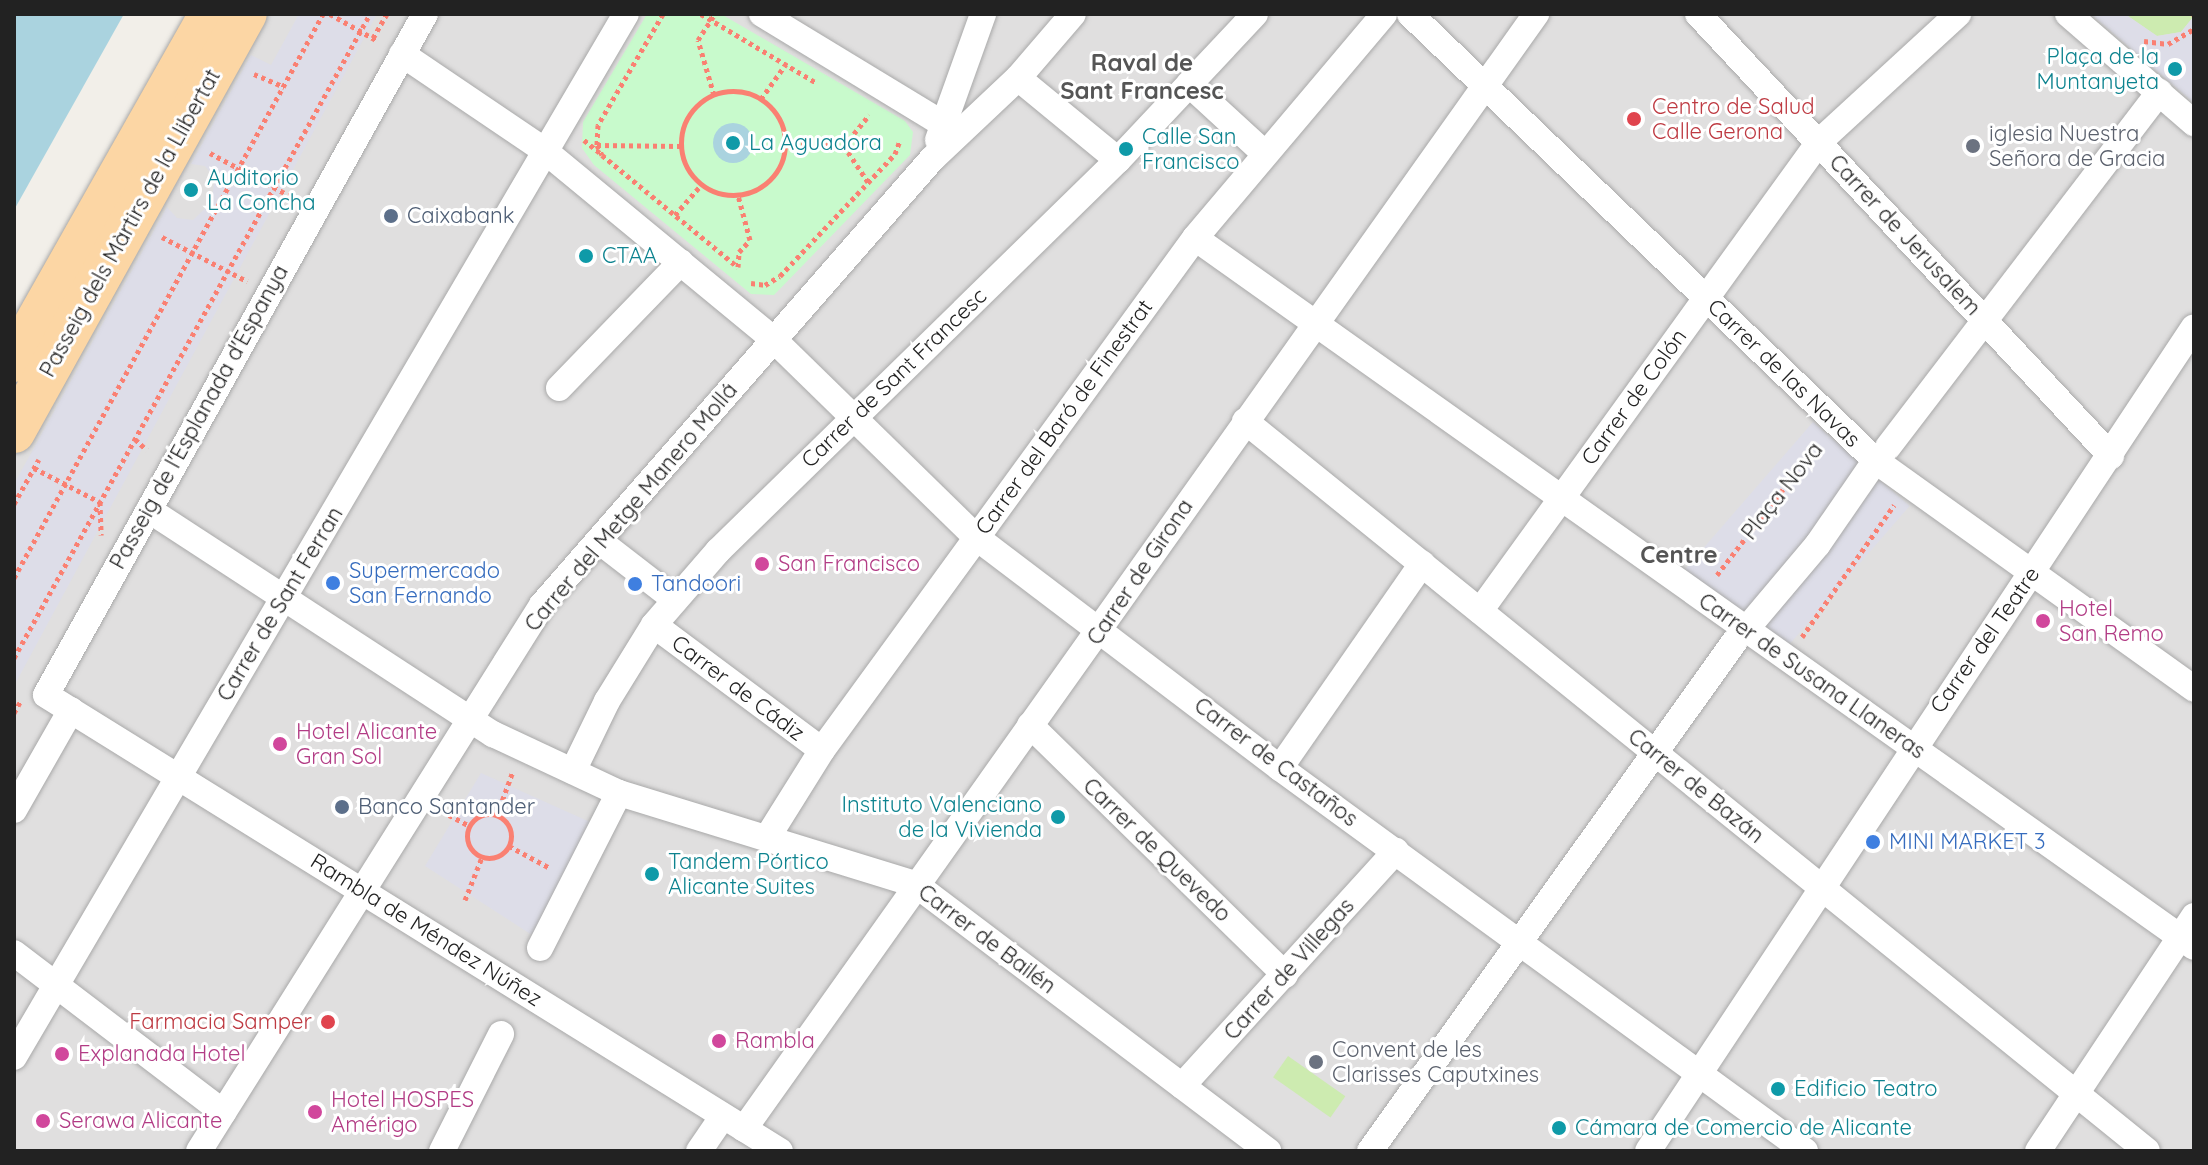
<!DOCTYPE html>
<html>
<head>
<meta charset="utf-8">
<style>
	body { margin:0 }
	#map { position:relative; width:2208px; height:1165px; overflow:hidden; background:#f2efe9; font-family:Quicksand,sans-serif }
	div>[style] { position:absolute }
	.residential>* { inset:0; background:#e0dfdf }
	.grass>* { inset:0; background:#cdebb0; transform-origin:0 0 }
	.park>* { inset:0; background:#c8facc }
	.plaza>* { inset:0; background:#dddde8; transform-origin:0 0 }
	.water>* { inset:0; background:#aad3df }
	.round { border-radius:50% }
	.path>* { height:5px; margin-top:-2.5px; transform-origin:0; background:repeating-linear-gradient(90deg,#fa8072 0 4px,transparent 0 8px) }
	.path>.ring { margin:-2.5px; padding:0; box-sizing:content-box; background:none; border:5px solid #fa8072; border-radius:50% }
	.roads { filter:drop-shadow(0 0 2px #a9a9a9) drop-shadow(0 0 2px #a9a9a9) }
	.street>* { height:26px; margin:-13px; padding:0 13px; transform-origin:13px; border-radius:13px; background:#fff }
	.primary>* { height:42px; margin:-21px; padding:0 21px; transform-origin:21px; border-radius:21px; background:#fcd6a4 }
	.dots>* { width:22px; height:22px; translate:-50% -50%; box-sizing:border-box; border:4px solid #fff; border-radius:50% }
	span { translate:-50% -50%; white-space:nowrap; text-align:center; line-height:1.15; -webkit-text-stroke:6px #fff; paint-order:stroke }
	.culture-label { font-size:22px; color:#0d838f }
	.right { translate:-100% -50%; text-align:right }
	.left { translate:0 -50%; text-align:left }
	.health-label { font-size:22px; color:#be3a42 }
	.worship-label { font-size:22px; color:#5b616d }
	.service-label { font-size:22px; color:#4e5e75 }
	.street-label { font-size:22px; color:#222 }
	.hotel-label { font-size:22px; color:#b23c85 }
	.shop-label { font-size:22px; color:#366cbe }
	.neighbourhood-label { font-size:24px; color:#555; font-weight:700 }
	.frame { position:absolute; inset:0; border:16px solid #222; pointer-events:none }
</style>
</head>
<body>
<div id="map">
	<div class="residential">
		<div style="clip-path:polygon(195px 14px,2194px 14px,2194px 1151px,14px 1151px,14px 332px)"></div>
	</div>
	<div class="grass">
		<div style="clip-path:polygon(2125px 14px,2194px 14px,2194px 16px,2181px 32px,2157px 36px)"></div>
		<div style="left:1288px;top:1056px;width:70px;height:26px;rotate:35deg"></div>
	</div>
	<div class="park">
		<div style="clip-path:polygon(647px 14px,721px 14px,905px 121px,913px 132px,910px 155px,774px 295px,751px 294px,594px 165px,582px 148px,583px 122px)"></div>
	</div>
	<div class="plaza">
		<div style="clip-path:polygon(299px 14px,377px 14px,14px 686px,14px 484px,167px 207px,177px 218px,193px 220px,211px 203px,215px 178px,205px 166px,191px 164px,251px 55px,271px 65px)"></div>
		<div style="clip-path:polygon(2091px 14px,2125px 14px,2157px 36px,2181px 32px,2194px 16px,2194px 103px)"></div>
		<div style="left:1813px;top:422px;width:128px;height:195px;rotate:41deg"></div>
		<div style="clip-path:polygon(481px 773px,590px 822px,532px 935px,425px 866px)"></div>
	</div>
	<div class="water">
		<div style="clip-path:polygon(14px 14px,124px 14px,14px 210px)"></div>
		<div class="round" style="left:713px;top:123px;width:40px;height:40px"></div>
	</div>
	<div class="path">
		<div style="left:330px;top:14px;width:55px;rotate:29.4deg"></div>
		<div style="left:663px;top:14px;width:129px;rotate:120.4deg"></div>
		<div style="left:598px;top:125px;width:20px;rotate:93deg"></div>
		<div style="left:597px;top:145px;width:11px;rotate:63deg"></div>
		<div style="left:602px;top:155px;width:176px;rotate:39.5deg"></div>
		<div style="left:701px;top:14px;width:133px;rotate:30.8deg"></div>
		<div style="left:2193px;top:14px;width:1px;rotate:45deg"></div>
		<div style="left:373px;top:38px;width:28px;rotate:-60deg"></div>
		<div style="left:2144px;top:41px;width:24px;rotate:7deg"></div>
		<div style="left:2168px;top:44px;width:30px;rotate:-30deg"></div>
		<div style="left:254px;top:74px;width:33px;rotate:23deg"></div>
		<div class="ring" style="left:681px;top:91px;width:99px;height:99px"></div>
		<div style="left:714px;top:95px;width:57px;rotate:-106.2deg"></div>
		<div style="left:698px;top:40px;width:31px;rotate:-57deg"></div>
		<div style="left:761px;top:99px;width:43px;rotate:-54.5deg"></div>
		<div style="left:584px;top:140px;width:22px;rotate:39deg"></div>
		<div style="left:785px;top:143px;width:59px;rotate:2.9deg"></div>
		<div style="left:597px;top:145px;width:84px;rotate:0.7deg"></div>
		<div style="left:210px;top:153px;width:93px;rotate:28.2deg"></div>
		<div style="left:868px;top:182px;width:43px;rotate:-123.7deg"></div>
		<div style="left:844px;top:146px;width:40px;rotate:-51deg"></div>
		<div style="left:675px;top:215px;width:40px;rotate:-49deg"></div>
		<div style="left:162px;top:237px;width:96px;rotate:27.4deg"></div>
		<div style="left:738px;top:267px;width:15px;rotate:-86deg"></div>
		<div style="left:739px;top:252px;width:16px;rotate:-47deg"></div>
		<div style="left:750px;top:240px;width:47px;rotate:-104.9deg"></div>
		<div style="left:751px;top:283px;width:14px;rotate:8deg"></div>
		<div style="left:765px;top:285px;width:17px;rotate:-31deg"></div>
		<div style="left:780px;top:276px;width:168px;rotate:-46.7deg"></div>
		<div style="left:895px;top:154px;width:15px;rotate:-70deg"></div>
		<div style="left:135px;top:439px;width:16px;rotate:43deg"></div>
		<div style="left:34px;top:468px;width:74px;rotate:27.3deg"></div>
		<div style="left:100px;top:502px;width:33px;rotate:88deg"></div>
		<div style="left:14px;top:504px;width:51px;rotate:-60.9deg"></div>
		<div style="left:1717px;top:575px;width:165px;rotate:-52.4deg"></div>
		<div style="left:14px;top:578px;width:643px;rotate:-61.28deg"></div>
		<div style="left:1802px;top:637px;width:161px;rotate:-55.1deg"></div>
		<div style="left:14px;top:658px;width:736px;rotate:-61.07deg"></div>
		<div style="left:14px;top:713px;width:13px;rotate:-61deg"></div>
		<div class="ring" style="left:467px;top:814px;width:39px;height:39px"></div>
		<div style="left:449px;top:815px;width:24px;rotate:28deg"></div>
		<div style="left:497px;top:815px;width:47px;rotate:-70deg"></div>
		<div style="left:509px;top:846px;width:47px;rotate:28.2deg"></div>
		<div style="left:465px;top:900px;width:46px;rotate:-68.4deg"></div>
	</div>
	<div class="roads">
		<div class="street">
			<div style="left:425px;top:14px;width:779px;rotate:119.1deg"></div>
			<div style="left:46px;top:695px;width:864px;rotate:31.85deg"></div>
			<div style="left:762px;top:14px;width:212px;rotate:31.3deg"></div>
			<div style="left:1410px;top:14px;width:646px;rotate:43.81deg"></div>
			<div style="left:1876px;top:461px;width:391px;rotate:35.6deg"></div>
			<div style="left:1698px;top:14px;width:605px;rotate:46.94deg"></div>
			<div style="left:2068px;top:14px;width:167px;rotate:40.9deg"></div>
			<div style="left:402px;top:54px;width:173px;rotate:34.1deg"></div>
			<div style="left:545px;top:151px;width:297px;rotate:39.5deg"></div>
			<div style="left:774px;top:340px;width:284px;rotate:44.3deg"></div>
			<div style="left:977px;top:538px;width:380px;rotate:37.2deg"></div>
			<div style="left:1280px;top:768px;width:650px;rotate:36.11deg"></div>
			<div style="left:1018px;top:78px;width:129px;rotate:39.4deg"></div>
			<div style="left:1189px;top:84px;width:100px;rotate:42.6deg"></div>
			<div style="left:938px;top:140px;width:134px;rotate:-70.3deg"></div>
			<div style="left:1195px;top:238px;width:1225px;rotate:35.36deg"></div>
			<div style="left:559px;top:388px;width:175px;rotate:-45.9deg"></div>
			<div style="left:1245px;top:421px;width:1160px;rotate:38.98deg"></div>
			<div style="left:1888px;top:447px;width:447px;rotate:-52.6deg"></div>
			<div style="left:149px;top:510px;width:411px;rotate:33.1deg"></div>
			<div style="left:493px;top:734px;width:139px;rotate:25.1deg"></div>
			<div style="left:619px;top:793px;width:310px;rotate:17.1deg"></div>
			<div style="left:915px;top:884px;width:443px;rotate:37.1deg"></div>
			<div style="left:599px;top:541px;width:95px;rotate:37.7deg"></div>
			<div style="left:1480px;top:611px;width:579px;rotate:-54.14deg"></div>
			<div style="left:1819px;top:142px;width:189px;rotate:-42.6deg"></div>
			<div style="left:1754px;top:620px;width:99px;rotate:-49.9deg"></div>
			<div style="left:1818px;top:544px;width:90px;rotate:-55.4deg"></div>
			<div style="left:654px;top:625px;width:209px;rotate:36.7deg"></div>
			<div style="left:1030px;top:725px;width:357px;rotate:44.4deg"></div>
			<div style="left:1280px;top:768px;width:249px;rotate:-55.2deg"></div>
			<div style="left:573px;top:771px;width:78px;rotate:-64.1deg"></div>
			<div style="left:607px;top:701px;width:89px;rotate:-58.3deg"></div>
			<div style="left:654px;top:625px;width:98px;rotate:-49.1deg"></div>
			<div style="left:718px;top:551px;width:559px;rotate:-44.35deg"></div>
			<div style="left:1118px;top:160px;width:200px;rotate:-46.8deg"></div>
			<div style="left:14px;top:810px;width:115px;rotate:-60.3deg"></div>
			<div style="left:767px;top:838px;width:104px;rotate:-58deg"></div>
			<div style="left:822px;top:750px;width:633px;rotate:-53.93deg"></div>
			<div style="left:1195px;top:238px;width:293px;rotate:-49.8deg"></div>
			<div style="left:540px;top:948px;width:174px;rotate:-63deg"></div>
			<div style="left:14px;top:953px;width:263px;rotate:37.3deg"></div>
			<div style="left:14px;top:1057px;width:1209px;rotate:-59.6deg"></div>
			<div style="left:1182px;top:1086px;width:318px;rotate:-47.7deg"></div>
			<div style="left:744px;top:1129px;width:1368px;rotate:-54.61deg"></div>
			<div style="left:199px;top:1151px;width:645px;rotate:-57.86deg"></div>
			<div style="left:542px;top:605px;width:592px;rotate:-48.83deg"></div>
			<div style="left:932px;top:159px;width:118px;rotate:-43.3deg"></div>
			<div style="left:1018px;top:78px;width:84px;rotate:-49.3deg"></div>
			<div style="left:442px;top:1151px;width:131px;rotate:-63.2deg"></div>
			<div style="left:699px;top:1151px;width:42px;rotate:-55.6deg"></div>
			<div style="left:1370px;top:1151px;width:627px;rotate:-54.41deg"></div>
			<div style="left:1648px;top:1151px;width:988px;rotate:-56.47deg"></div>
			<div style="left:2038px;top:1151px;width:282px;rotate:-56.4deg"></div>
		</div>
		<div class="primary">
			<div style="left:14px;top:361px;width:399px;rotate:-60.5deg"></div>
			<div style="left:14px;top:432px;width:478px;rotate:-61deg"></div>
		</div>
	</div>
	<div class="dots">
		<div style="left:2175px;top:69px;background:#0f9aa8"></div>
		<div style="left:1634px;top:119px;background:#e0444e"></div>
		<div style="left:733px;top:143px;background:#0f9aa8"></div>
		<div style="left:1973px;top:146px;background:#6b7280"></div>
		<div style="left:1126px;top:149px;background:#0f9aa8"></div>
		<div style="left:191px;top:190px;background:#0f9aa8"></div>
		<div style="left:391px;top:216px;background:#5c6f8a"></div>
		<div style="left:586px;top:256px;background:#0f9aa8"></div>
		<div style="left:762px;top:564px;background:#d1479c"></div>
		<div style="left:333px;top:583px;background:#3f7fe0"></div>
		<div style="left:635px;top:584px;background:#3f7fe0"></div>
		<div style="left:2043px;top:621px;background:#d1479c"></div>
		<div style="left:280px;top:744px;background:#d1479c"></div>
		<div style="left:342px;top:807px;background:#5c6f8a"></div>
		<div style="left:1058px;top:817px;background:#0f9aa8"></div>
		<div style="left:1873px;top:842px;background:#3f7fe0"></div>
		<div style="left:652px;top:874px;background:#0f9aa8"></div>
		<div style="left:328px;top:1022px;background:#e0444e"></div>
		<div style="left:719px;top:1041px;background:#d1479c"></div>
		<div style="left:62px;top:1054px;background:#d1479c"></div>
		<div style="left:1316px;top:1062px;background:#6b7280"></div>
		<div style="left:1778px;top:1089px;background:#0f9aa8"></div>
		<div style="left:315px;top:1112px;background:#d1479c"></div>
		<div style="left:43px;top:1121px;background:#d1479c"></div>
		<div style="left:1559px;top:1128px;background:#0f9aa8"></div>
	</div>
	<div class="culture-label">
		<span class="right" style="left:2159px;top:69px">Plaça de la<br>Muntanyeta</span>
		<span class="left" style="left:1142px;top:149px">Calle San<br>Francisco</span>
		<span class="left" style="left:749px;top:143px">La Aguadora</span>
		<span class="left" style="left:207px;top:190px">Auditorio<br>La Concha</span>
		<span class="left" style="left:602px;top:256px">CTAA</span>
		<span class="right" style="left:1042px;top:817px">Instituto Valenciano<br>de la Vivienda</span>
		<span class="left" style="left:668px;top:874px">Tandem Pórtico<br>Alicante Suites</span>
		<span class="left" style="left:1794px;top:1089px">Edificio Teatro</span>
		<span class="left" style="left:1575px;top:1128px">Cámara de Comercio de Alicante</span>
	</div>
	<div class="health-label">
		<span class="left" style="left:1652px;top:119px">Centro de Salud<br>Calle Gerona</span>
		<span class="right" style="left:312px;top:1022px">Farmacia Samper</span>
	</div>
	<div class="worship-label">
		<span class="left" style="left:1989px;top:146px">iglesia Nuestra<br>Señora de Gracia</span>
		<span class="left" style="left:1332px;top:1062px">Convent de les<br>Clarisses Caputxines</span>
	</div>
	<div class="service-label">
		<span class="left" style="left:407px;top:216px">Caixabank</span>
		<span class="left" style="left:358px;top:807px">Banco Santander</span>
	</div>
	<div class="street-label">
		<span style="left:130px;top:223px;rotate:-61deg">Passeig dels Màrtirs de la Llibertat</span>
		<span style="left:1905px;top:235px;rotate:47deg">Carrer de Jerusalem</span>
		<span style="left:1784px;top:373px;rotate:44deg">Carrer de las Navas</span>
		<span style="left:894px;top:378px;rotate:-44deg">Carrer de Sant Francesc</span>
		<span style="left:1634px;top:397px;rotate:-54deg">Carrer de Colón</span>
		<span style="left:199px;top:417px;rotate:-61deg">Passeig de l'Esplanada d'Espanya</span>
		<span style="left:1064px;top:417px;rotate:-54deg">Carrer del Baró de Finestrat</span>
		<span style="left:1782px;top:491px;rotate:-52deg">Plaça Nova</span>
		<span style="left:631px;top:507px;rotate:-50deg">Carrer del Metge Manero Mollá</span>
		<span style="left:1140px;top:572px;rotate:-56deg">Carrer de Girona</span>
		<span style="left:280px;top:604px;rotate:-59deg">Carrer de Sant Ferran</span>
		<span style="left:1985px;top:640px;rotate:-55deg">Carrer del Teatre</span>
		<span style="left:1812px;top:676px;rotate:35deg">Carrer de Susana Llaneras</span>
		<span style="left:738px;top:688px;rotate:37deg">Carrer de Cádiz</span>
		<span style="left:1276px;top:762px;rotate:37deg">Carrer de Castaños</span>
		<span style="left:1696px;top:786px;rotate:39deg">Carrer de Bazán</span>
		<span style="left:1157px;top:850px;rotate:44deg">Carrer de Quevedo</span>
		<span style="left:426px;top:930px;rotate:32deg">Rambla de Méndez Núñez</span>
		<span style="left:987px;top:939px;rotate:37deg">Carrer de Bailén</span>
		<span style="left:1289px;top:969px;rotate:-48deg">Carrer de Villegas</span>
	</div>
	<div class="hotel-label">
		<span class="left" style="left:778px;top:564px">San Francisco</span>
		<span class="left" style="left:2059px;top:621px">Hotel<br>San Remo</span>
		<span class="left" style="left:296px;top:744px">Hotel Alicante<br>Gran Sol</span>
		<span class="left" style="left:735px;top:1041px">Rambla</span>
		<span class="left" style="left:78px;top:1054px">Explanada Hotel</span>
		<span class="left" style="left:331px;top:1112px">Hotel HOSPES<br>Amérigo</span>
		<span class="left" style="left:59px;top:1121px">Serawa Alicante</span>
	</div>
	<div class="shop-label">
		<span class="left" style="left:349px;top:583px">Supermercado<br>San Fernando</span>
		<span class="left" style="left:651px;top:584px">Tandoori</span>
		<span class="left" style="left:1889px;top:842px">MINI MARKET 3</span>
	</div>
	<div class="neighbourhood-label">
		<span style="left:1142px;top:77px">Raval de<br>Sant Francesc</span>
		<span style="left:1679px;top:555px">Centre</span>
	</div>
	<div class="frame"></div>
</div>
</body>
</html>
